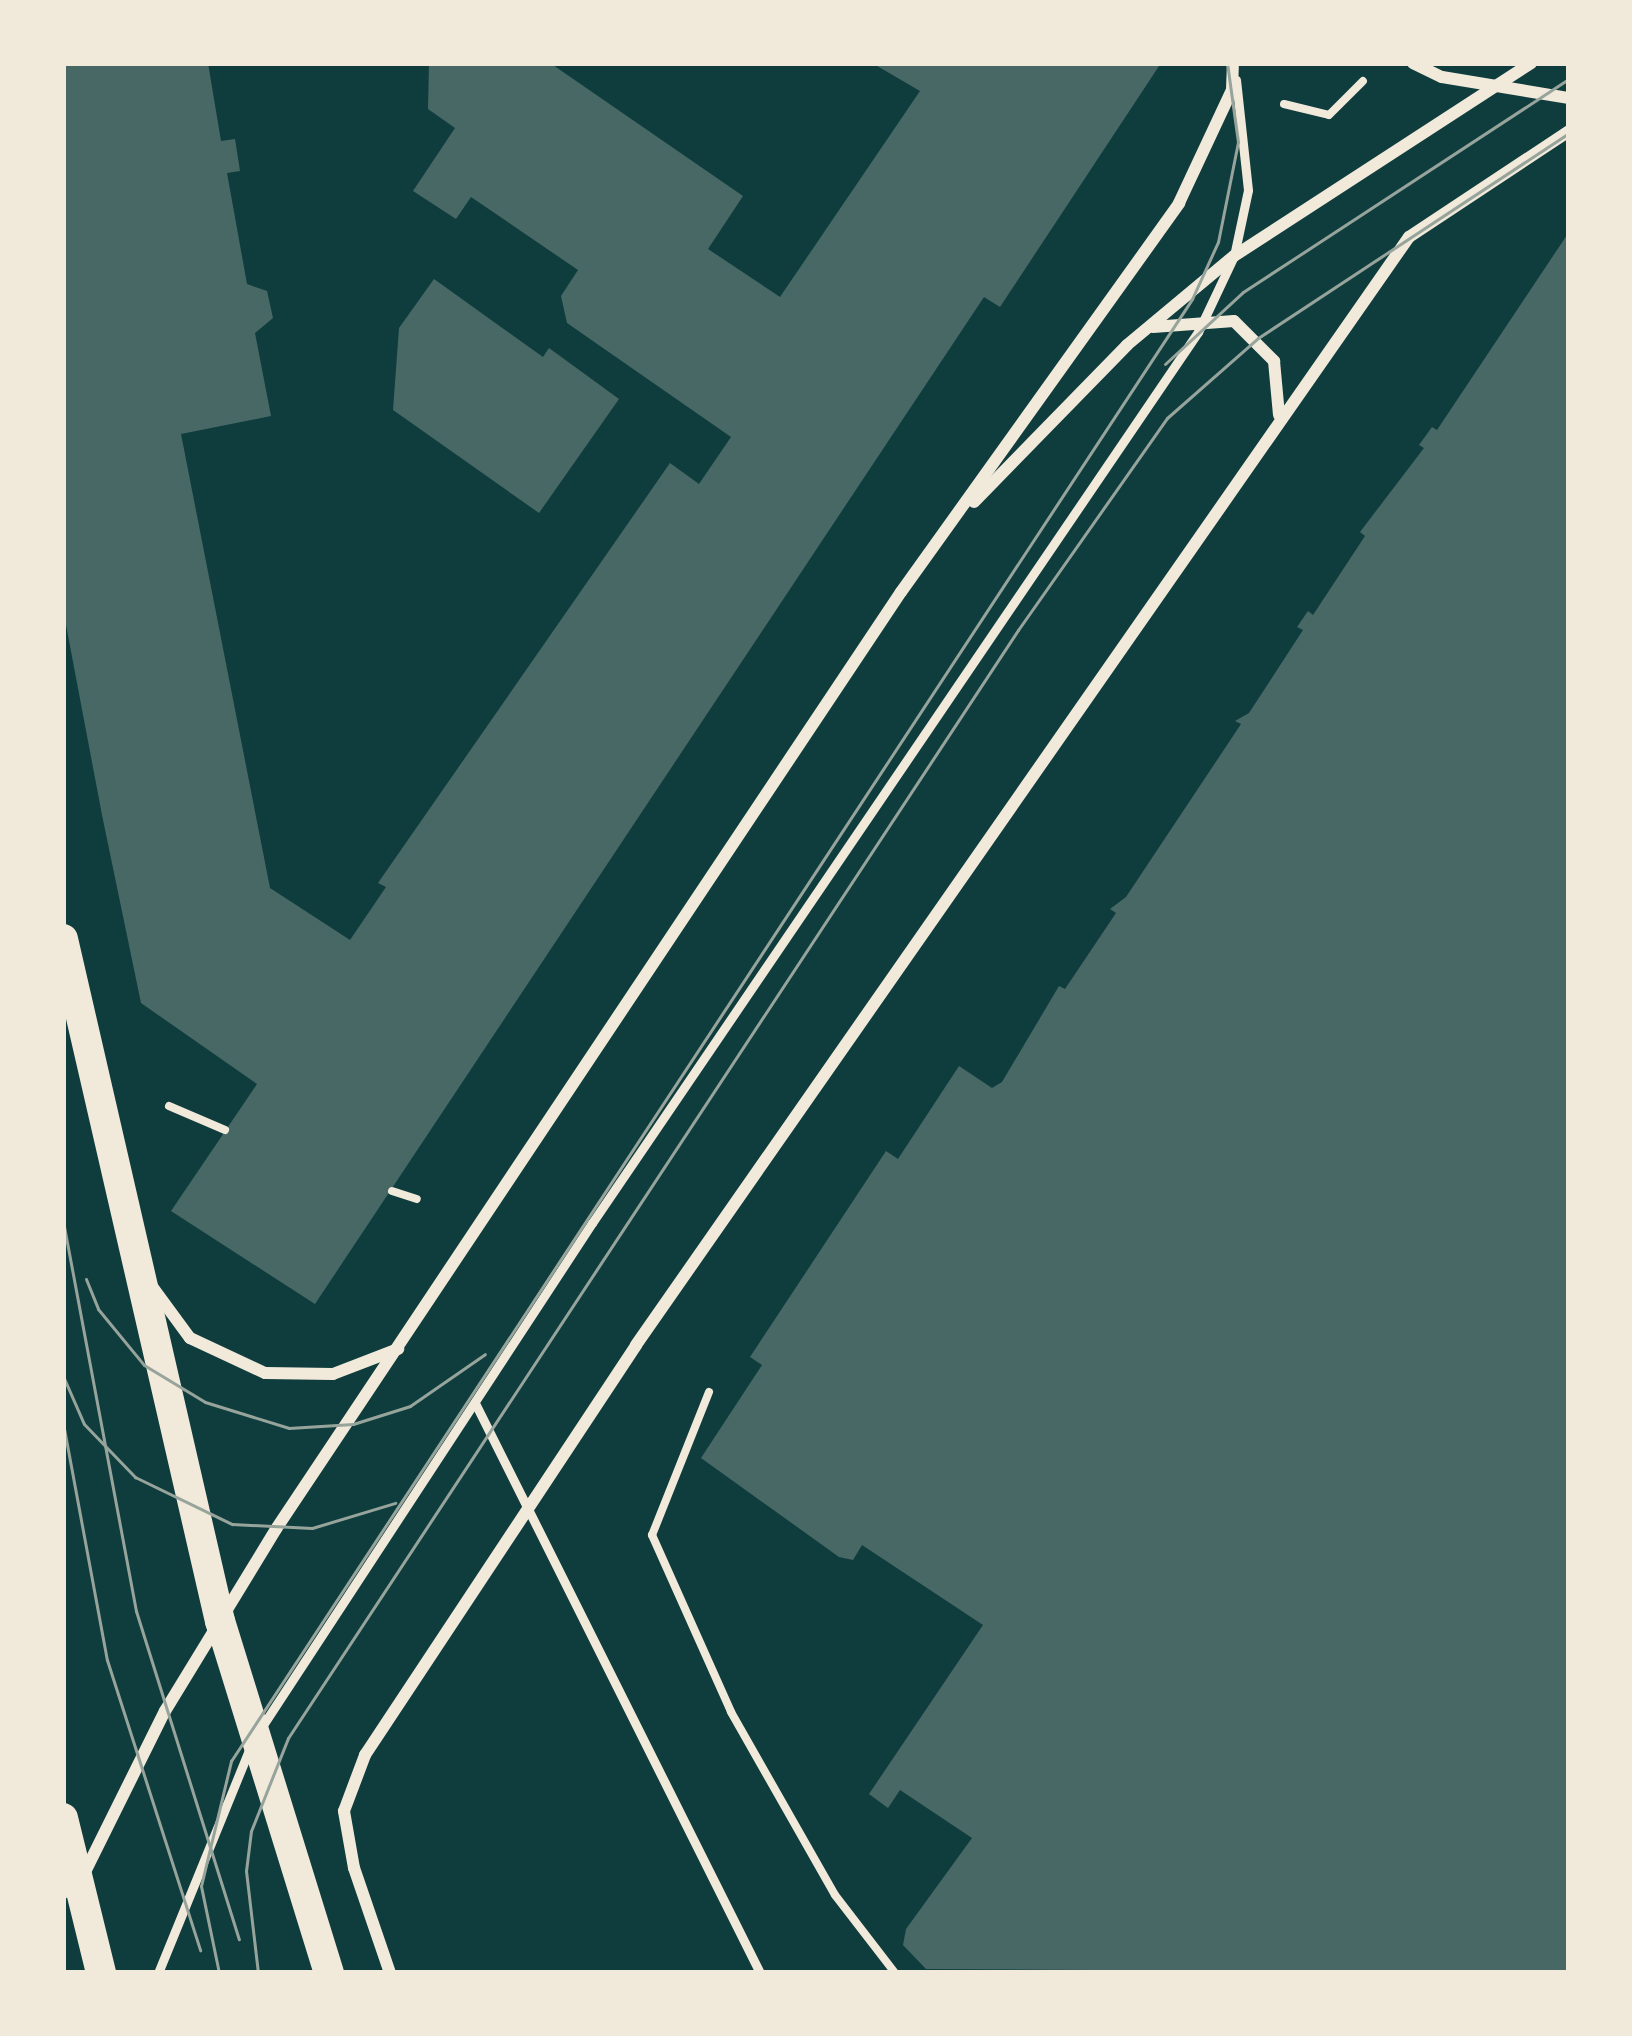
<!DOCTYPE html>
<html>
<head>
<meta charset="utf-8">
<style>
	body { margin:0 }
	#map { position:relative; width:1632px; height:2036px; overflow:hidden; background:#0f3d3e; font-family:Raleway,sans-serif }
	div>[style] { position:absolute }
	.building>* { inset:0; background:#486865 }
	.path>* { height:8px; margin:-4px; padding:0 4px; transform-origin:4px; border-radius:4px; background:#f1e9da }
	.service>* { height:9px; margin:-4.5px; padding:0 4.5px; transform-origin:4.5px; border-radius:4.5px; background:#f1e9da }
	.minor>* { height:12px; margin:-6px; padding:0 6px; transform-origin:6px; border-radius:6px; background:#f1e9da }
	.primary>* { height:30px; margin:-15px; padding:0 15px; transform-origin:15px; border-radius:15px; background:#f1e9da }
	.tram>* { height:3px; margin:-1.5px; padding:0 1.5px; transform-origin:1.5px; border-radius:1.5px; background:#97a49c }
	span { translate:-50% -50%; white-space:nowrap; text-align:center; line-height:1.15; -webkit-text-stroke:10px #f1e9da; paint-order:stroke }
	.frame { position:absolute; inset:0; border:66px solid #f1e9da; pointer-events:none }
</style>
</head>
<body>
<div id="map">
	<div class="building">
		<div style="clip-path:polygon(63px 63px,208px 63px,221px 141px,235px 139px,240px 171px,227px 173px,247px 284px,267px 291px,273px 318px,255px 333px,271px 416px,181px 434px,270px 888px,350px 940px,386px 887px,378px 883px,670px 463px,699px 484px,731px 437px,567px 323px,561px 296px,578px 270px,471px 197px,456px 219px,413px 191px,455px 128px,428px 109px,429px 63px,550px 63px,743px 196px,708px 249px,780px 297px,920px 91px,872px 63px,1161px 63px,1000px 307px,984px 297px,315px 1304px,171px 1211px,257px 1084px,141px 1003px,102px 815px,63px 609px)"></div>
		<div style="clip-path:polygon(1569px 232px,1569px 1973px,926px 1969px,903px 1945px,906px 1929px,972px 1838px,900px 1790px,888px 1808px,869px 1794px,983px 1625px,862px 1545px,853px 1560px,839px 1557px,701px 1458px,762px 1365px,750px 1357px,886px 1151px,898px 1159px,959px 1066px,992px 1088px,1002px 1082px,1059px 986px,1065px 989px,1116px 913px,1110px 909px,1126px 897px,1241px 724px,1235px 721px,1249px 713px,1303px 630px,1297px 627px,1308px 611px,1313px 615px,1365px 536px,1360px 532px,1424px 448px,1419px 445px,1432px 427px,1437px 430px)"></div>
		<div style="clip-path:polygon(434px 279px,543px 357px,549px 348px,619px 399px,539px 513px,393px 410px,399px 328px)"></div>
	</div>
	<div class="path">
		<div style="left:1284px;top:104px;width:46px;rotate:13.7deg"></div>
		<div style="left:1329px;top:115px;width:48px;rotate:-45deg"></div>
		<div style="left:169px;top:1106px;width:61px;rotate:23.2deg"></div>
		<div style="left:392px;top:1191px;width:26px;rotate:18deg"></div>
		<div style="left:709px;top:1392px;width:154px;rotate:111.7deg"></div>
		<div style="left:652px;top:1535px;width:194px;rotate:65.9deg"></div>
		<div style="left:731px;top:1712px;width:210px;rotate:60.4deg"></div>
		<div style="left:835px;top:1895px;width:98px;rotate:52.4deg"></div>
	</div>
	<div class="service">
		<div style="left:476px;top:1405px;width:635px;rotate:63.43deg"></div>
		<div style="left:261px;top:1728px;width:604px;rotate:-56.76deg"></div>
		<div style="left:592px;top:1223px;width:1078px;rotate:-55.78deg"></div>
		<div style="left:1198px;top:332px;width:84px;rotate:-64.7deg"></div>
		<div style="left:1234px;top:256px;width:67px;rotate:-78deg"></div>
		<div style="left:1248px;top:190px;width:111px;rotate:-96.2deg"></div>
		<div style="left:158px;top:1973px;width:243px;rotate:-67.8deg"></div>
	</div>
	<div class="minor">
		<div style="left:1413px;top:63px;width:32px;rotate:26deg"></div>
		<div style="left:1442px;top:77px;width:129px;rotate:9.4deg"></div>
		<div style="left:1153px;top:327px;width:81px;rotate:-4.2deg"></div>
		<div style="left:1234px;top:321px;width:57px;rotate:45deg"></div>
		<div style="left:1274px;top:361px;width:54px;rotate:84.7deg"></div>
		<div style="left:974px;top:502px;width:219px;rotate:-45.7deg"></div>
		<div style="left:1127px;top:345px;width:139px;rotate:-39.8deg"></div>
		<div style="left:1234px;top:256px;width:354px;rotate:-33deg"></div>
		<div style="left:151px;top:1285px;width:66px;rotate:53.7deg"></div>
		<div style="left:190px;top:1338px;width:83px;rotate:25deg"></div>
		<div style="left:265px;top:1373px;width:68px;rotate:0.8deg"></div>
		<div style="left:333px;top:1374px;width:70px;rotate:-21deg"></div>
		<div style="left:63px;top:1893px;width:18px;rotate:-29deg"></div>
		<div style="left:79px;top:1884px;width:193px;rotate:-63.6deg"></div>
		<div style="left:165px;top:1711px;width:213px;rotate:-58.6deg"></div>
		<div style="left:276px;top:1529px;width:1126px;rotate:-56.3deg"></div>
		<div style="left:901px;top:592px;width:478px;rotate:-54.4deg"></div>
		<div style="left:1179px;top:203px;width:125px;rotate:-64.9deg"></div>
		<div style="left:1232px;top:90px;width:27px;rotate:-88deg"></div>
		<div style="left:390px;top:1973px;width:111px;rotate:-108.9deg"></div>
		<div style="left:354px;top:1868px;width:58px;rotate:-100deg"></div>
		<div style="left:344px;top:1811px;width:60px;rotate:-69.4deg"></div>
		<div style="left:365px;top:1755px;width:491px;rotate:-56.5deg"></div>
		<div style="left:636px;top:1345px;width:1351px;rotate:-55.1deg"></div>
		<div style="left:1409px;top:237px;width:192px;rotate:-33.5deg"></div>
	</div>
	<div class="primary">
		<div style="left:63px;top:939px;width:700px;rotate:77.04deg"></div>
		<div style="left:220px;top:1621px;width:368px;rotate:72.8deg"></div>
		<div style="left:63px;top:1818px;width:160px;rotate:76.2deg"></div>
	</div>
	<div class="tram">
		<div style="left:1165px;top:364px;width:106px;rotate:-42.7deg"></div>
		<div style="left:1243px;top:292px;width:389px;rotate:-33.2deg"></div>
		<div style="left:63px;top:1221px;width:397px;rotate:79.4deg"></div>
		<div style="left:136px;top:1611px;width:344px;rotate:72.6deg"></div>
		<div style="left:86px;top:1279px;width:32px;rotate:68deg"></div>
		<div style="left:98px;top:1309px;width:72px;rotate:50.6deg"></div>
		<div style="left:144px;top:1365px;width:71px;rotate:31.2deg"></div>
		<div style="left:205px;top:1402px;width:88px;rotate:17.2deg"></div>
		<div style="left:289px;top:1428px;width:64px;rotate:-3.6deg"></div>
		<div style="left:353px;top:1424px;width:60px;rotate:-17.5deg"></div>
		<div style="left:410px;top:1406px;width:91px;rotate:-34.7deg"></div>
		<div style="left:63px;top:1376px;width:52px;rotate:66.4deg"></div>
		<div style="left:84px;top:1424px;width:74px;rotate:46.1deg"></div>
		<div style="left:135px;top:1477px;width:108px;rotate:25.9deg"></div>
		<div style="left:232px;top:1524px;width:80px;rotate:2.9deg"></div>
		<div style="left:312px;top:1528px;width:87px;rotate:-16.8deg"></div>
		<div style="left:63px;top:1423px;width:241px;rotate:79.5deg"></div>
		<div style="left:107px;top:1660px;width:305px;rotate:72.2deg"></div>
		<div style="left:219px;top:1973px;width:89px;rotate:-101.7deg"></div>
		<div style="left:201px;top:1886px;width:129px;rotate:-76.5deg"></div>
		<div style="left:231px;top:1761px;width:1750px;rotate:-56.68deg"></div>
		<div style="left:1192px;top:299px;width:63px;rotate:-65.5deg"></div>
		<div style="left:1218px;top:242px;width:102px;rotate:-78.7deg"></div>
		<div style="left:1238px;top:142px;width:80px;rotate:-97.9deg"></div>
		<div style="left:258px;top:1973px;width:103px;rotate:-96.7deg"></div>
		<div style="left:246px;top:1871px;width:40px;rotate:-82.9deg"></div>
		<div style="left:251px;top:1831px;width:100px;rotate:-68.3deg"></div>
		<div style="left:288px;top:1738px;width:1327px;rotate:-56.62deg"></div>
		<div style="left:1018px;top:630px;width:259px;rotate:-54.9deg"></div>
		<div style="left:1167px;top:418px;width:121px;rotate:-41.3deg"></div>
		<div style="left:1258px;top:338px;width:372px;rotate:-33.4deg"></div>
	</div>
	<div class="frame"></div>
</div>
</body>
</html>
